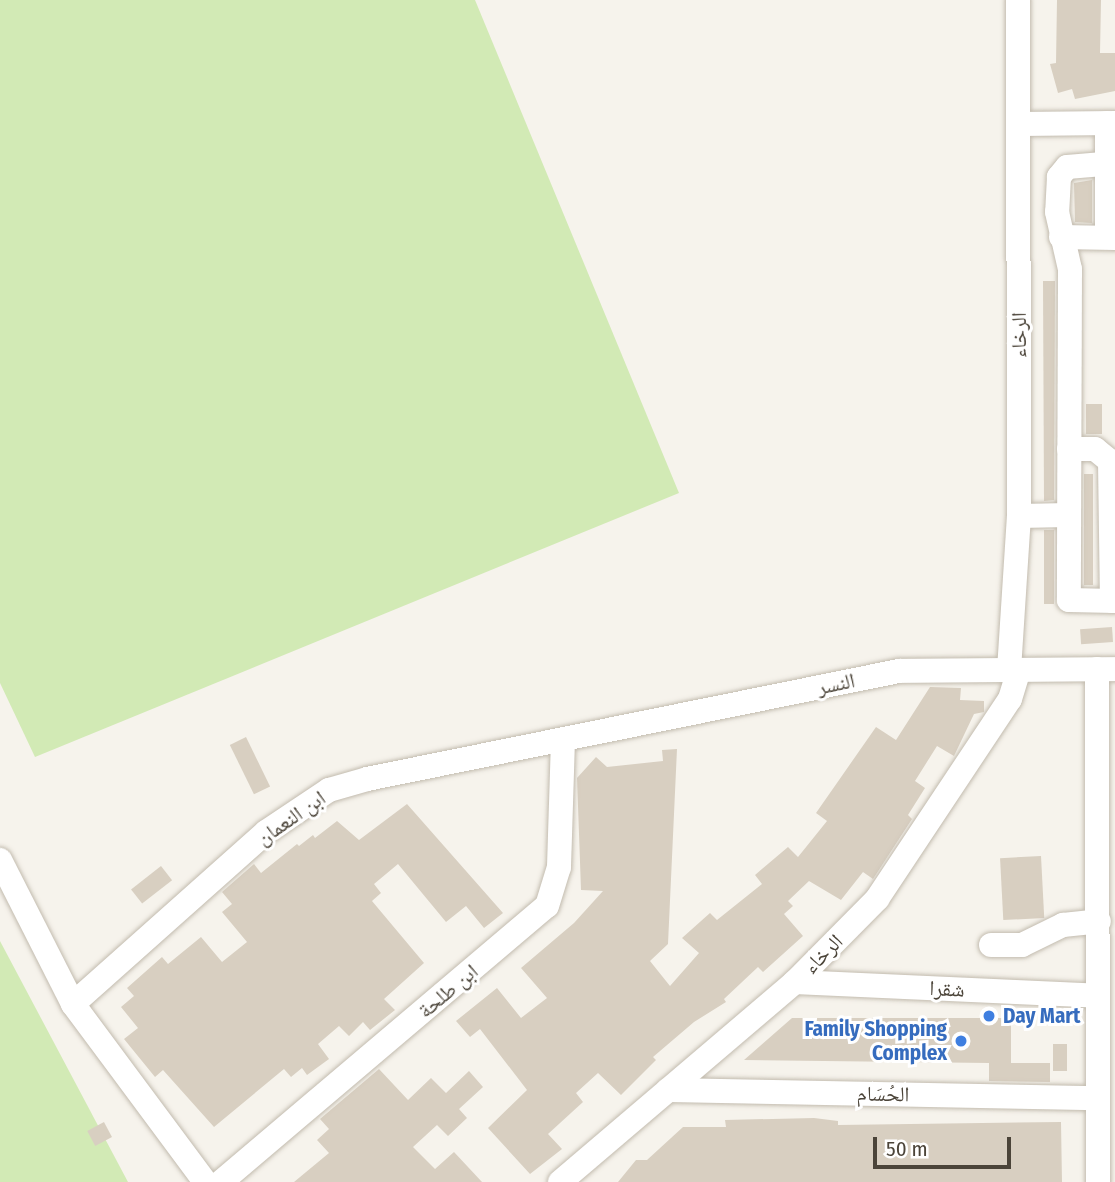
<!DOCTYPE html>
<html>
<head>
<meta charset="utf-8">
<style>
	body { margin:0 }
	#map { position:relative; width:1115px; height:1182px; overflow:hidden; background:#f6f3ec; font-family:"Fira Sans Condensed","Noto Naskh Arabic",sans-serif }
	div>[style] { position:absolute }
	.green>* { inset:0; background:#d2eab5 }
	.building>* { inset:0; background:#d8cfc1; transform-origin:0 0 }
	.roads { filter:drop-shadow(0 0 2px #c2bbae) drop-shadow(0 0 2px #c2bbae) }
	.minor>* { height:24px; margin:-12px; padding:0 12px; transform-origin:12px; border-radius:12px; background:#fff }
	.dots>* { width:19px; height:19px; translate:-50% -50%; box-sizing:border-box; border:4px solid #fff; border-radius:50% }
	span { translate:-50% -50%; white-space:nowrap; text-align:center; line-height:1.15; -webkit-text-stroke:6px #fff; paint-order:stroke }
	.street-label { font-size:21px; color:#4b4439 }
	.shop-label { font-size:21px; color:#366cbe; font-weight:700 }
	.left { translate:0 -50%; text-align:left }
	.right { translate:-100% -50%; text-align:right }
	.scale { position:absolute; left:873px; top:1137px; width:138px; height:32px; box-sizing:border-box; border:4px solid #4b4439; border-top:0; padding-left:9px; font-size:21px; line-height:24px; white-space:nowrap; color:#4b4439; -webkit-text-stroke:5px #fff; paint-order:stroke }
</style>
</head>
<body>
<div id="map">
	<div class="green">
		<div style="clip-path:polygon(0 0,475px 0,679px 493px,35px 757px,0 683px)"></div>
		<div style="clip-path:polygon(0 941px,128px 1182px,0 1182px)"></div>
	</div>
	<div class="building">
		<div style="clip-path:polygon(1057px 0,1101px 0,1100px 53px,1115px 53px,1115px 91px,1075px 99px,1072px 89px,1058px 93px,1050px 64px,1056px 63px)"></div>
		<div style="clip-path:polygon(1092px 180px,1092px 223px,1075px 222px,1074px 183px)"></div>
		<div style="clip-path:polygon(1043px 281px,1055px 281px,1054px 500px,1044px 501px)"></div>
		<div style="left:1086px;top:404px;width:16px;height:30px"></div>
		<div style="left:1084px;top:474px;width:9px;height:111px"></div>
		<div style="left:1044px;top:530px;width:10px;height:74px"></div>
		<div style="left:1112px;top:627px;width:15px;height:32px;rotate:86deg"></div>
		<div style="clip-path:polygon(930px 687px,961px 688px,960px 700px,984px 701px,984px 712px,974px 714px,954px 756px,937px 746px,915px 781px,925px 788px,908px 815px,912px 819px,873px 879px,863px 872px,841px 900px,809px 881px,788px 901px,793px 906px,784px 914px,803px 936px,763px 972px,758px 967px,724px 999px,726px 1002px,694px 1022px,653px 1057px,656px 1060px,621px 1095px,598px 1073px,576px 1093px,583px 1102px,548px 1134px,562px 1149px,530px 1174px,488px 1128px,527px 1090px,480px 1029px,470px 1037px,456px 1021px,497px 988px,521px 1018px,547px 998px,521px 968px,574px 923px,603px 891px,581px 890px,577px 778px,596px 757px,607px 767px,663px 761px,662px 750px,677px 749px,668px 944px,650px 961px,670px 986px,699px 953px,682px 938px,710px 913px,717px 920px,762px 884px,755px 875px,788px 847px,798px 857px,827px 821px,816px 813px,876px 727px,896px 740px)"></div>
		<div style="left:246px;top:737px;width:55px;height:18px;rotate:64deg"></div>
		<div style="clip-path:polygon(407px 804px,503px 913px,484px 928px,466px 906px,446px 922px,398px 864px,374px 884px,381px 893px,372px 901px,424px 963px,384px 999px,395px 1010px,370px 1030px,363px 1022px,349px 1036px,339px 1026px,318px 1044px,329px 1059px,307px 1075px,302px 1068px,291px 1077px,284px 1069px,214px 1127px,163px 1070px,155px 1077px,124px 1039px,138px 1028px,121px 1007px,134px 996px,127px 988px,162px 957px,168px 964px,201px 937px,222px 962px,247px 942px,222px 912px,232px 904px,222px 892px,254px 864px,261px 873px,297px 844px,299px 846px,313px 835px,315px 838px,337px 821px,359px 840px)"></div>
		<div style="left:1041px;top:856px;width:62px;height:41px;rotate:87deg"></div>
		<div style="left:161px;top:866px;width:18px;height:38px;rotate:52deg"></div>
		<div style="clip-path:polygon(792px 1018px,1011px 1018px,1011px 1063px,1050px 1063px,1050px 1082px,989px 1081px,989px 1063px,744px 1060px)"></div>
		<div style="left:1053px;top:1044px;width:14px;height:27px"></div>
		<div style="clip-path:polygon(379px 1069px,408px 1100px,431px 1078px,446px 1093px,469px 1071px,483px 1087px,459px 1109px,467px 1118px,448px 1136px,437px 1125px,413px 1147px,435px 1169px,454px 1152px,482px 1182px,294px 1182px,329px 1153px,317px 1140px,329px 1129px,320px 1119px)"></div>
		<div style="clip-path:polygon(814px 1118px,838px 1121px,838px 1125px,1061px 1122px,1062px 1182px,618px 1182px,636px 1160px,647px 1160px,683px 1127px,726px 1127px,725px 1120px)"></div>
		<div style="left:104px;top:1122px;width:17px;height:19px;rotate:62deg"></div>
	</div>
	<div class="roads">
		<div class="minor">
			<div style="left:1107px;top:123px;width:114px;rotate:90deg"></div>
			<div style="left:1020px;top:124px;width:95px;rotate:-0.6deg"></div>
			<div style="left:1115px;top:163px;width:48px;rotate:175.2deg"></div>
			<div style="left:1067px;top:167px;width:13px;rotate:129deg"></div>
			<div style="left:1059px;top:177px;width:35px;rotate:93deg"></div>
			<div style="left:1057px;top:212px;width:58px;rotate:77.2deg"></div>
			<div style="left:1070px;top:269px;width:331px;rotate:90.2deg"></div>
			<div style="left:1069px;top:600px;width:46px;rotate:1.2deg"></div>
			<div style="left:1061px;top:237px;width:54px;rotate:1.1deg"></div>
			<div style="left:1069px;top:449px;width:26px"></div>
			<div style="left:1095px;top:449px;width:19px;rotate:39deg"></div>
			<div style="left:1110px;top:461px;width:140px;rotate:89.2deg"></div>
			<div style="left:1019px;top:516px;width:50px;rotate:-1.1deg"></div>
			<div style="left:1097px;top:669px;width:513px;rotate:89.89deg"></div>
			<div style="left:1009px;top:670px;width:154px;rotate:-86.3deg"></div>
			<div style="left:1019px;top:516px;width:516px;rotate:-90.11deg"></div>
			<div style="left:0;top:860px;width:161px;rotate:63.1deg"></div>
			<div style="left:73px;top:1004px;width:222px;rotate:53.4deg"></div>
			<div style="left:991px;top:945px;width:31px"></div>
			<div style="left:1022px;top:945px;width:46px;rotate:-26deg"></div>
			<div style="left:1063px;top:925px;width:36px;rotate:-6deg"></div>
			<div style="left:795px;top:982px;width:303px;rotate:2.6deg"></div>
			<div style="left:73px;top:1004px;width:259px;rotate:-41.7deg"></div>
			<div style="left:266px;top:832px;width:76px;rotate:-33.7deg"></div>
			<div style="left:329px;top:790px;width:40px;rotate:-16deg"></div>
			<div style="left:367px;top:779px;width:543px;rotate:-11.48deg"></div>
			<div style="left:899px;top:671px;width:216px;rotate:-0.5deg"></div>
			<div style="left:668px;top:1090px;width:430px;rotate:1.1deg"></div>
			<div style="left:221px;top:1182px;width:427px;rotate:-40.3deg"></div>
			<div style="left:547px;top:906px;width:41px;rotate:-72.9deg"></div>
			<div style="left:559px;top:867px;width:125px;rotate:-88.2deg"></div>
			<div style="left:560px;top:1182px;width:309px;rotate:-40.4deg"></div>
			<div style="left:795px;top:982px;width:117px;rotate:-45.3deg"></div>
			<div style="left:877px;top:899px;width:240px;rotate:-56.4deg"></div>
			<div style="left:1010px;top:699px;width:30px;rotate:-73deg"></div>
		</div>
	</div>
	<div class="dots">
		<div style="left:989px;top:1016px;background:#3f7fe0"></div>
		<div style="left:961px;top:1041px;background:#3f7fe0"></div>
	</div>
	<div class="street-label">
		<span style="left:1019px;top:335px;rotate:-90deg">الرخاء</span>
		<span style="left:836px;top:684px;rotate:-12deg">النسر</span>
		<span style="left:291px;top:818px;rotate:-35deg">ابن النعمان</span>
		<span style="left:823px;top:954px;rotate:-45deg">الرخاء</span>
		<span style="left:947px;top:989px;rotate:3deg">شقرا</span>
		<span style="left:448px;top:991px;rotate:-40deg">ابن طلحة</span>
		<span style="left:883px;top:1094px;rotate:1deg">الحُسَام</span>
	</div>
	<div class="shop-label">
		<span class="left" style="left:1003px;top:1016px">Day Mart</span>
		<span class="right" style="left:947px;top:1041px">Family Shopping<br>Complex</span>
	</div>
	<div class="scale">50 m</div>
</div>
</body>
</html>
